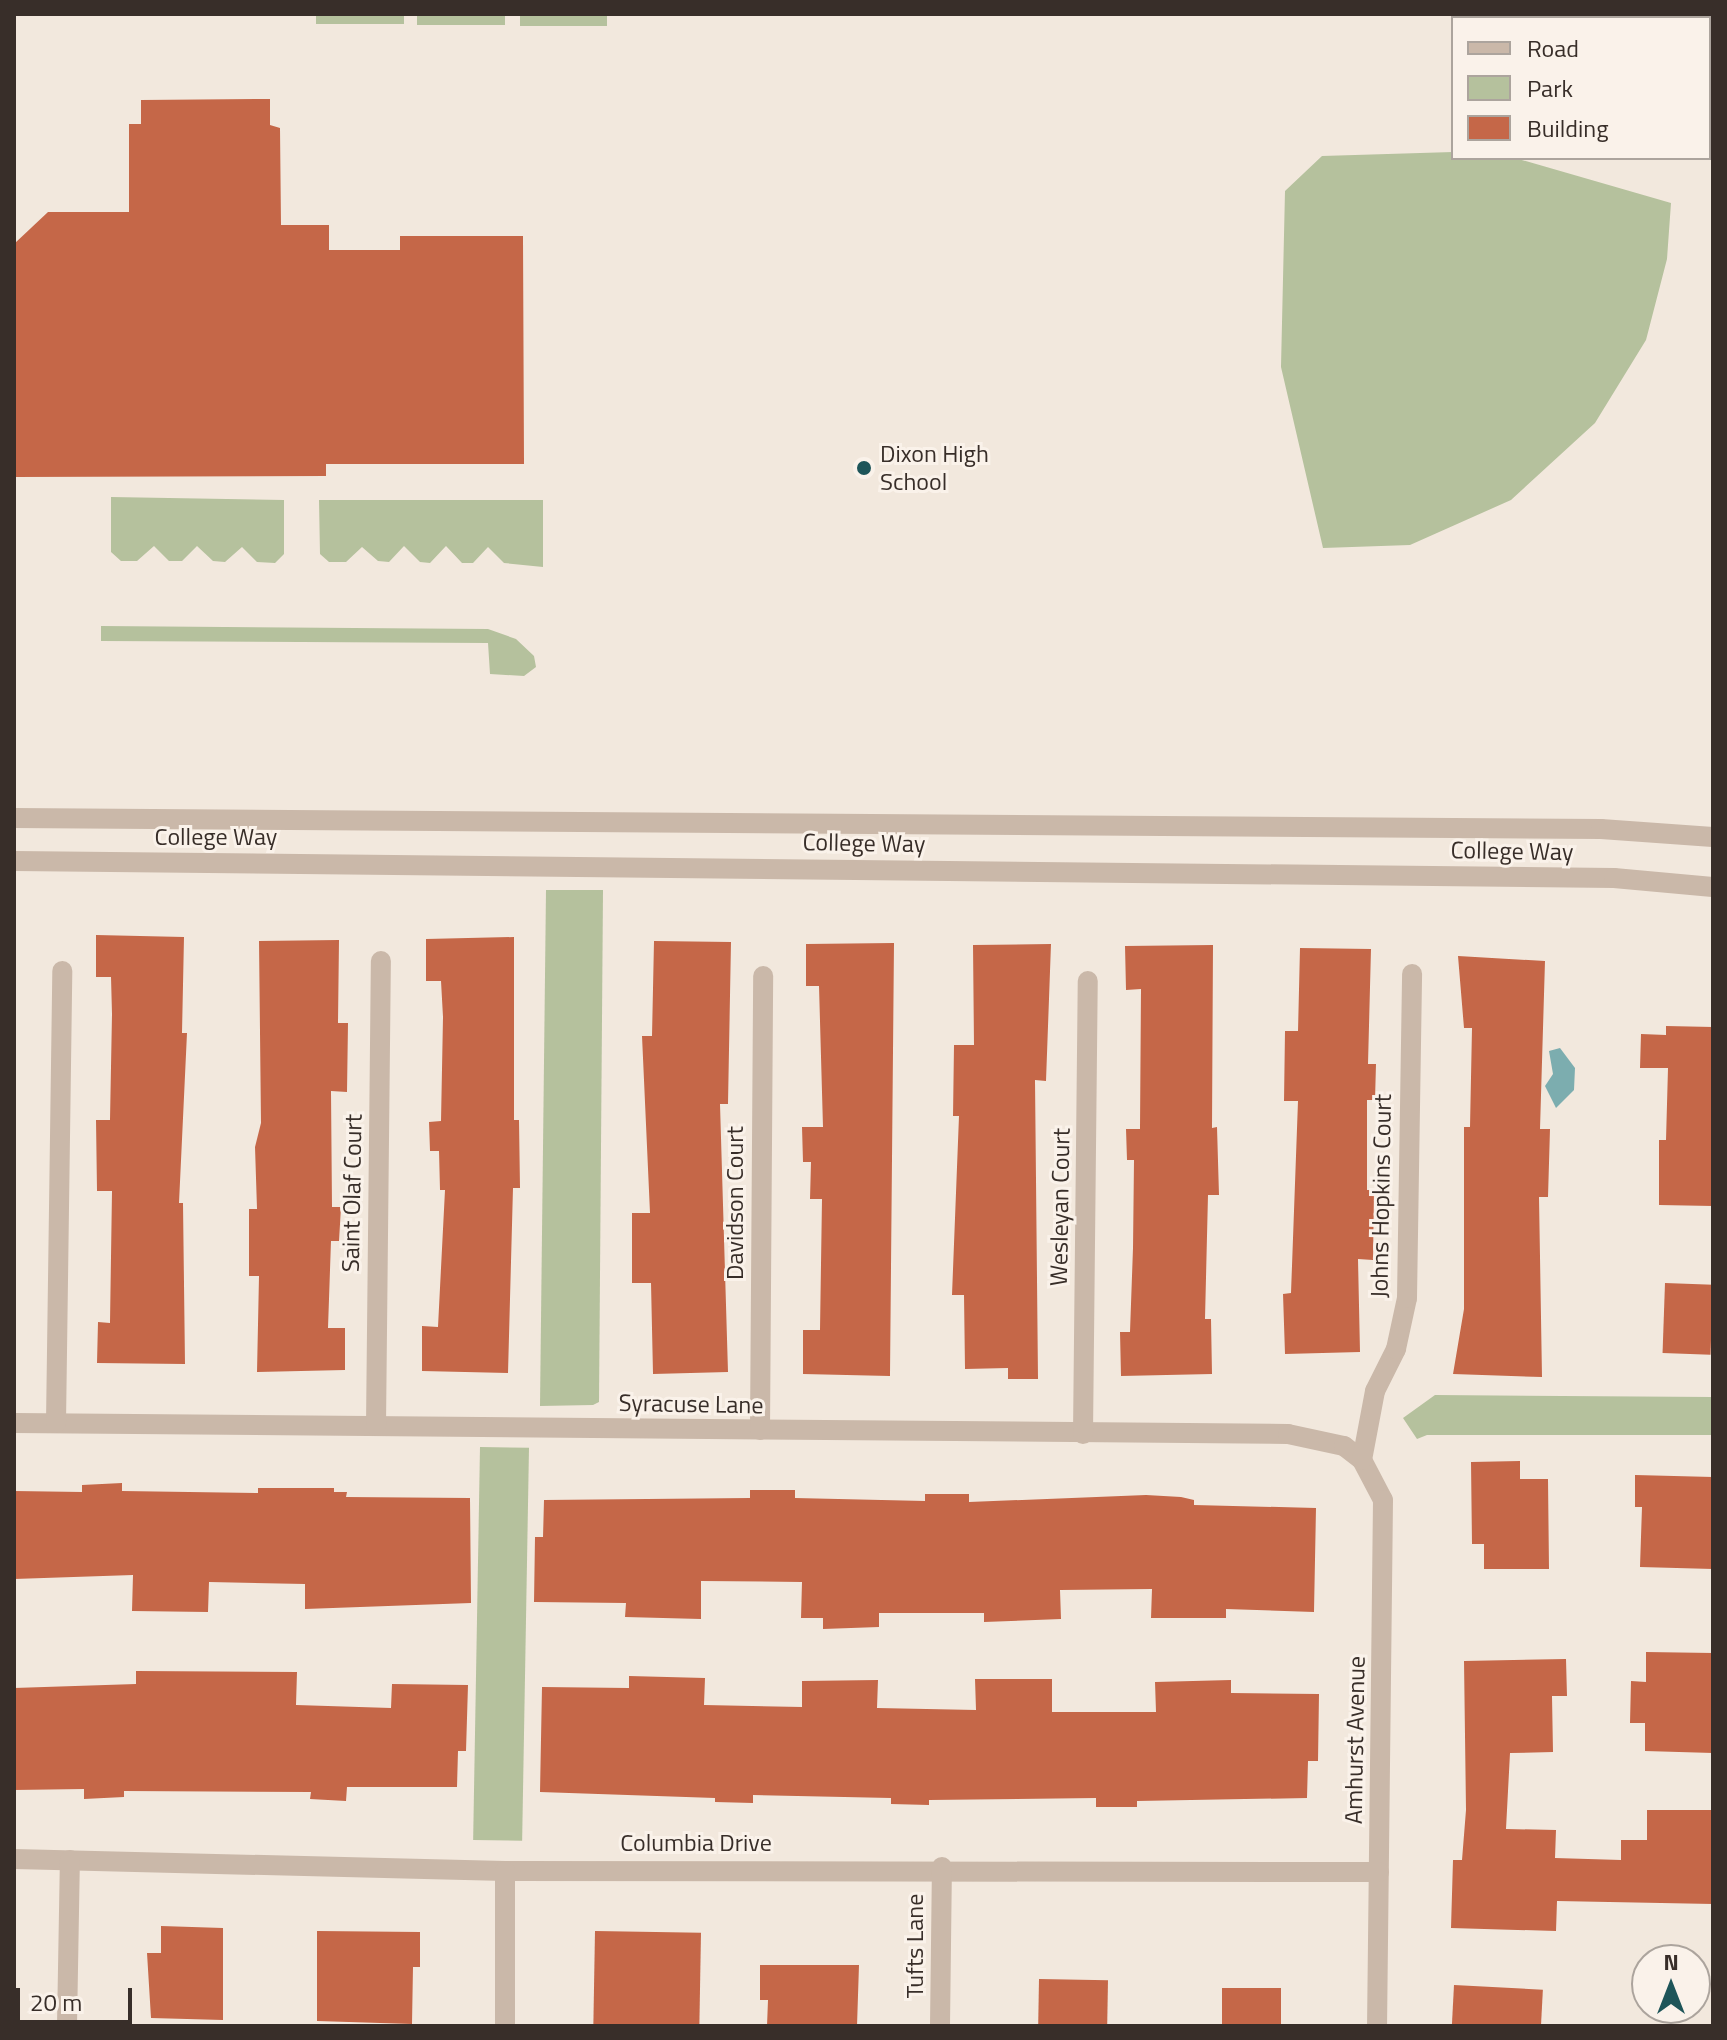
<!DOCTYPE html>
<html>
<head>
<meta charset="utf-8">
<style>
	body { margin:0 }
	#map { position:relative; width:1727px; height:2040px; overflow:hidden; background:#f2e8dd; font-family:"Titillium Web",sans-serif }
	div>[style] { position:absolute }
	.green>* { inset:0; background:#b5c19d; transform-origin:0 0 }
	.water>* { inset:0; background:#7cadaf }
	.building>* { inset:0; background:#c56748; transform-origin:0 0 }
	.minor>* { height:20px; margin:-10px; padding:0 10px; transform-origin:10px; border-radius:10px; background:#cab8a9 }
	.tertiary>* { height:20px; margin:-10px; padding:0 10px; transform-origin:10px; border-radius:10px; background:#cab8a9 }
	.dots>* { width:22px; height:22px; translate:-50% -50%; box-sizing:border-box; border:4px solid #faf2ea; border-radius:50% }
	span { translate:-50% -50%; white-space:nowrap; text-align:center; line-height:1.15; -webkit-text-stroke:6px #faf2ea; paint-order:stroke }
	.poi-label { font-size:24px; color:#382e29 }
	.left { translate:0 -50%; text-align:left }
	.street-label { font-size:24px; color:#382e29 }
	.frame { position:absolute; inset:0; border:16px solid #382e29; pointer-events:none }
	.legend { position:absolute; left:1451px; top:16px; width:260px; height:144px; box-sizing:border-box; background:#faf2ea; border:2px solid #aca49d; margin:0; padding:10px 14px; list-style:none; font-size:24px; color:#382e29 }
	.legend li { display:flex; align-items:center; gap:16px; height:40px }
	.legend b { width:40px; border:2px solid #aca49d }
	.north { position:absolute; left:1631px; top:1944px; width:80px; height:80px; box-sizing:border-box; background:#faf2ea; border:2px solid #aca49d; border-radius:50%; rotate:0deg; font-size:22px; font-weight:700; line-height:32px; text-align:center; color:#382e29 }
	.north::after { content:''; display:block; margin:auto; width:28px; height:36px; background:#1e5559; clip-path:polygon(50% 0,100% 100%,50% 72%,0 100%) }
	.scale { position:absolute; left:16px; top:1988px; width:116px; height:36px; box-sizing:border-box; border:4px solid #382e29; border-top:0; padding-left:10px; font-size:24px; line-height:28px; white-space:nowrap; color:#382e29; -webkit-text-stroke:6px #faf2ea; paint-order:stroke }
</style>
</head>
<body>
<div id="map">
	<div class="green">
		<div style="left:316px;top:14px;width:88px;height:10px"></div>
		<div style="left:417px;top:14px;width:88px;height:11px"></div>
		<div style="left:520px;top:14px;width:87px;height:12px"></div>
		<div style="clip-path:polygon(1453px 152px,1453px 158px,1515px 158px,1671px 203px,1667px 259px,1646px 340px,1595px 423px,1511px 500px,1410px 545px,1323px 548px,1281px 367px,1285px 191px,1322px 156px)"></div>
		<div style="clip-path:polygon(111px 497px,284px 500px,284px 554px,275px 563px,257px 562px,242px 547px,225px 562px,213px 561px,197px 546px,182px 561px,169px 561px,154px 546px,137px 561px,121px 561px,111px 552px)"></div>
		<div style="clip-path:polygon(319px 500px,543px 500px,543px 567px,504px 563px,488px 547px,473px 563px,462px 563px,446px 546px,430px 563px,420px 562px,404px 546px,389px 562px,378px 561px,362px 547px,346px 562px,329px 562px,320px 554px)"></div>
		<div style="clip-path:polygon(101px 626px,488px 629px,516px 639px,534px 656px,536px 667px,524px 676px,490px 674px,488px 643px,101px 641px)"></div>
		<div style="clip-path:polygon(546px 890px,603px 890px,599px 1402px,593px 1405px,540px 1406px)"></div>
		<div style="clip-path:polygon(1435px 1395px,1713px 1397px,1713px 1435px,1427px 1435px,1417px 1439px,1403px 1418px)"></div>
		<div style="left:480px;top:1447px;width:49px;height:393px;rotate:1deg"></div>
	</div>
	<div class="water">
		<div style="clip-path:polygon(1560px 1048px,1575px 1068px,1574px 1090px,1556px 1108px,1545px 1086px,1553px 1074px,1549px 1051px)"></div>
	</div>
	<div class="building">
		<div style="clip-path:polygon(270px 99px,270px 125px,280px 128px,281px 225px,329px 225px,329px 250px,400px 250px,400px 236px,523px 236px,524px 464px,326px 464px,326px 476px,14px 477px,14px 244px,48px 212px,129px 212px,129px 124px,141px 124px,141px 100px)"></div>
		<div style="clip-path:polygon(96px 935px,184px 937px,182px 1033px,187px 1033px,179px 1203px,183px 1203px,185px 1364px,97px 1363px,98px 1322px,110px 1323px,112px 1191px,97px 1191px,96px 1120px,110px 1120px,112px 1014px,111px 977px,96px 977px)"></div>
		<div style="clip-path:polygon(514px 937px,514px 1120px,519px 1120px,520px 1188px,513px 1188px,508px 1373px,422px 1371px,422px 1326px,438px 1327px,445px 1190px,440px 1190px,439px 1151px,430px 1151px,429px 1122px,441px 1121px,443px 1017px,441px 981px,426px 981px,426px 939px)"></div>
		<div style="clip-path:polygon(339px 940px,338px 1023px,348px 1023px,347px 1092px,331px 1091px,332px 1207px,341px 1207px,339px 1241px,331px 1241px,328px 1328px,345px 1328px,345px 1370px,257px 1372px,259px 1276px,249px 1276px,249px 1209px,257px 1209px,255px 1147px,261px 1123px,259px 941px)"></div>
		<div style="clip-path:polygon(654px 941px,731px 942px,728px 1104px,720px 1104px,728px 1372px,653px 1374px,651px 1283px,632px 1283px,632px 1213px,650px 1213px,642px 1036px,652px 1036px)"></div>
		<div style="clip-path:polygon(894px 943px,890px 1376px,803px 1374px,803px 1330px,820px 1330px,822px 1199px,810px 1199px,811px 1162px,803px 1162px,802px 1127px,823px 1127px,819px 986px,806px 986px,806px 944px)"></div>
		<div style="clip-path:polygon(1051px 944px,1046px 1081px,1035px 1080px,1038px 1379px,1008px 1379px,1008px 1368px,965px 1369px,964px 1295px,952px 1295px,959px 1116px,953px 1116px,954px 1045px,974px 1045px,973px 945px)"></div>
		<div style="clip-path:polygon(1213px 945px,1212px 1128px,1217px 1127px,1219px 1195px,1208px 1195px,1205px 1319px,1211px 1319px,1212px 1374px,1121px 1376px,1120px 1332px,1130px 1332px,1133px 1248px,1134px 1160px,1127px 1160px,1126px 1129px,1140px 1129px,1141px 989px,1126px 990px,1125px 946px)"></div>
		<div style="clip-path:polygon(1300px 948px,1371px 949px,1368px 1064px,1376px 1064px,1375px 1100px,1367px 1100px,1367px 1190px,1374px 1190px,1373px 1260px,1358px 1259px,1360px 1352px,1285px 1354px,1283px 1294px,1291px 1293px,1298px 1101px,1284px 1101px,1285px 1031px,1298px 1031px)"></div>
		<div style="clip-path:polygon(1458px 956px,1545px 961px,1540px 1129px,1550px 1129px,1548px 1197px,1539px 1197px,1542px 1377px,1453px 1374px,1464px 1309px,1464px 1127px,1470px 1127px,1472px 1028px,1464px 1028px)"></div>
		<div style="clip-path:polygon(1666px 1026px,1713px 1027px,1713px 1206px,1659px 1205px,1659px 1140px,1666px 1140px,1668px 1068px,1640px 1068px,1641px 1034px,1666px 1035px)"></div>
		<div style="left:1665px;top:1283px;width:48px;height:70px;rotate:2deg"></div>
		<div style="clip-path:polygon(1520px 1461px,1520px 1479px,1548px 1479px,1549px 1569px,1484px 1569px,1484px 1544px,1472px 1544px,1471px 1462px)"></div>
		<div style="clip-path:polygon(1635px 1475px,1713px 1477px,1713px 1569px,1640px 1567px,1642px 1507px,1635px 1507px)"></div>
		<div style="clip-path:polygon(122px 1483px,122px 1491px,258px 1493px,258px 1488px,334px 1488px,334px 1492px,347px 1492px,346px 1497px,470px 1498px,471px 1603px,305px 1609px,305px 1584px,209px 1582px,208px 1612px,132px 1611px,133px 1575px,14px 1579px,14px 1491px,82px 1492px,82px 1485px)"></div>
		<div style="clip-path:polygon(750px 1490px,795px 1490px,795px 1498px,925px 1501px,925px 1494px,969px 1494px,969px 1502px,1146px 1495px,1181px 1497px,1194px 1500px,1194px 1505px,1316px 1508px,1314px 1612px,1226px 1609px,1226px 1618px,1151px 1618px,1152px 1589px,1060px 1590px,1061px 1619px,984px 1622px,984px 1613px,879px 1613px,879px 1627px,823px 1629px,823px 1618px,801px 1618px,802px 1582px,701px 1581px,701px 1619px,625px 1617px,626px 1603px,534px 1602px,535px 1537px,543px 1537px,544px 1500px,750px 1498px)"></div>
		<div style="clip-path:polygon(1646px 1652px,1713px 1653px,1713px 1753px,1645px 1751px,1645px 1723px,1630px 1723px,1631px 1681px,1646px 1682px)"></div>
		<div style="clip-path:polygon(1566px 1659px,1567px 1696px,1552px 1696px,1553px 1752px,1510px 1753px,1506px 1829px,1556px 1830px,1555px 1858px,1621px 1860px,1621px 1840px,1647px 1840px,1647px 1810px,1713px 1810px,1713px 1904px,1557px 1901px,1556px 1931px,1451px 1928px,1453px 1860px,1462px 1860px,1466px 1810px,1464px 1661px)"></div>
		<div style="clip-path:polygon(136px 1671px,297px 1672px,296px 1705px,391px 1708px,392px 1684px,468px 1685px,466px 1751px,458px 1751px,457px 1787px,347px 1787px,346px 1801px,310px 1799px,311px 1792px,124px 1791px,124px 1797px,84px 1799px,84px 1789px,14px 1790px,14px 1688px,136px 1684px)"></div>
		<div style="clip-path:polygon(629px 1676px,705px 1678px,704px 1705px,802px 1707px,802px 1681px,878px 1680px,877px 1708px,976px 1710px,975px 1679px,1052px 1679px,1052px 1712px,1156px 1712px,1155px 1682px,1231px 1680px,1231px 1693px,1319px 1694px,1318px 1761px,1308px 1761px,1307px 1798px,1137px 1801px,1137px 1807px,1096px 1807px,1096px 1798px,929px 1800px,929px 1805px,891px 1804px,891px 1798px,753px 1795px,753px 1803px,715px 1802px,715px 1798px,540px 1792px,542px 1687px,629px 1688px)"></div>
		<div style="clip-path:polygon(161px 1926px,223px 1928px,223px 2020px,151px 2018px,147px 1953px,161px 1953px)"></div>
		<div style="clip-path:polygon(317px 1931px,420px 1932px,420px 1967px,413px 1967px,412px 2024px,317px 2021px)"></div>
		<div style="left:595px;top:1931px;width:106px;height:95px;rotate:1deg"></div>
		<div style="clip-path:polygon(760px 1965px,859px 1965px,857px 2026px,767px 2026px,768px 2000px,760px 2000px)"></div>
		<div style="left:1039px;top:1979px;width:69px;height:47px;rotate:1deg"></div>
		<div style="left:1454px;top:1985px;width:89px;height:41px;rotate:3deg"></div>
		<div style="left:1281px;top:1988px;width:38px;height:59px;rotate:90deg"></div>
	</div>
	<div class="minor">
		<div style="left:14px;top:1423px;width:1274px;rotate:0.49deg"></div>
		<div style="left:1288px;top:1434px;width:57px;rotate:12.1deg"></div>
		<div style="left:1344px;top:1446px;width:23px;rotate:38deg"></div>
		<div style="left:1362px;top:1460px;width:45px;rotate:62.3deg"></div>
		<div style="left:1383px;top:1500px;width:526px;rotate:90.65deg"></div>
		<div style="left:56px;top:1423px;width:452px;rotate:-89.2deg"></div>
		<div style="left:376px;top:1426px;width:465px;rotate:-89.4deg"></div>
		<div style="left:760px;top:1430px;width:454px;rotate:-89.6deg"></div>
		<div style="left:1083px;top:1434px;width:453px;rotate:-89.4deg"></div>
		<div style="left:1362px;top:1460px;width:70px;rotate:-79.3deg"></div>
		<div style="left:1375px;top:1391px;width:47px;rotate:-63.4deg"></div>
		<div style="left:1396px;top:1349px;width:52px;rotate:-77.8deg"></div>
		<div style="left:1407px;top:1298px;width:324px;rotate:-89.1deg"></div>
		<div style="left:14px;top:1859px;width:491px;rotate:1.4deg"></div>
		<div style="left:505px;top:1871px;width:874px;rotate:0.07deg"></div>
		<div style="left:67px;top:2026px;width:166px;rotate:-89deg"></div>
		<div style="left:505px;top:2026px;width:155px;rotate:-90deg"></div>
		<div style="left:940px;top:2026px;width:159px;rotate:-89.3deg"></div>
	</div>
	<div class="tertiary">
		<div style="left:14px;top:818px;width:1587px;rotate:0.4deg"></div>
		<div style="left:1601px;top:829px;width:112px;rotate:4.1deg"></div>
		<div style="left:14px;top:861px;width:1600px;rotate:0.61deg"></div>
		<div style="left:1614px;top:878px;width:99px;rotate:5.2deg"></div>
	</div>
	<div class="dots">
		<div style="left:864px;top:468px;background:#1e5559"></div>
	</div>
	<div class="poi-label">
		<span class="left" style="left:880px;top:468px">Dixon High<br>School</span>
	</div>
	<div class="street-label">
		<span style="left:216px;top:837px">College Way</span>
		<span style="left:864px;top:843px;rotate:1deg">College Way</span>
		<span style="left:1512px;top:851px;rotate:1deg">College Way</span>
		<span style="left:352px;top:1193px;rotate:-89deg">Saint Olaf Court</span>
		<span style="left:1381px;top:1196px;rotate:-89deg">Johns Hopkins Court</span>
		<span style="left:735px;top:1203px;rotate:-90deg">Davidson Court</span>
		<span style="left:1060px;top:1207px;rotate:-89deg">Wesleyan Court</span>
		<span style="left:691px;top:1404px;rotate:1deg">Syracuse Lane</span>
		<span style="left:1355px;top:1740px;rotate:-89deg">Amhurst Avenue</span>
		<span style="left:696px;top:1843px">Columbia Drive</span>
		<span style="left:915px;top:1946px;rotate:-90deg">Tufts Lane</span>
	</div>
	<div class="frame"></div>
	<ul class="legend">
	<li><b style="height:10px;background:#cab8a9"></b>Road</li>
	<li><b style="height:22px;background:#b5c19d"></b>Park</li>
	<li><b style="height:22px;background:#c56748"></b>Building</li>
	</ul>
	<div class="north">N</div>
	<div class="scale">20 m</div>
</div>
</body>
</html>
